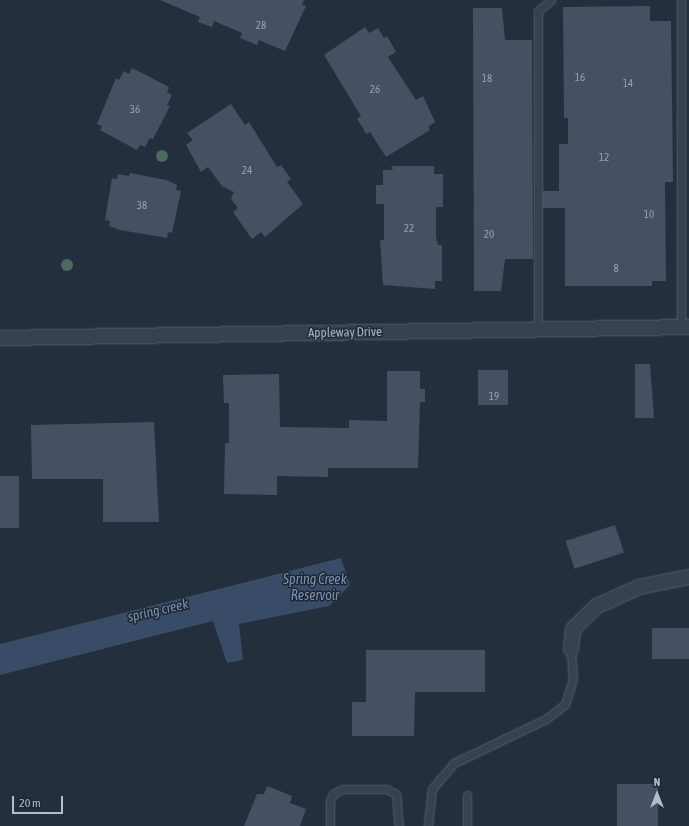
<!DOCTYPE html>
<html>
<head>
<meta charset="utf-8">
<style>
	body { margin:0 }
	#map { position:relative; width:689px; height:826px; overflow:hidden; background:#242f3e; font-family:"Asap Condensed",sans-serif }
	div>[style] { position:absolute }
	.water>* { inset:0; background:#394c67 }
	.building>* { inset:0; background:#455162; transform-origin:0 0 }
	.roads { filter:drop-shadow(0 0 1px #565f6c) drop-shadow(0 0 1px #565f6c) }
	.lane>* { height:7px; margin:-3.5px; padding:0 3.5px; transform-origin:3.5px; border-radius:3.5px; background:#38414e }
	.street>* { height:14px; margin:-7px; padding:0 7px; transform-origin:7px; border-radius:7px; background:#38414e }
	.trees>* { width:12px; height:12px; margin:-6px; border-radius:50%; background:#4b6a5d }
	span { translate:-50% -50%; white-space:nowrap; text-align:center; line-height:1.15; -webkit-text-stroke:3px #1d2633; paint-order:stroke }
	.number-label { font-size:11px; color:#98a1af }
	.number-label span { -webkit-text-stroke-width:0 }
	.street-label { font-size:13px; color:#b4bcc9 }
	.water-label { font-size:14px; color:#7c92b1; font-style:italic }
	.north { position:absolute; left:637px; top:774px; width:40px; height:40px; -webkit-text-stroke:3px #1d2633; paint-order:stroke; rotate:0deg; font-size:11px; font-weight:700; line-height:16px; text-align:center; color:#b4bcc9 }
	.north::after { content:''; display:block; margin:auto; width:14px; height:18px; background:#b4bcc9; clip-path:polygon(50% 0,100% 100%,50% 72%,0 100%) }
	.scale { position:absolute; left:12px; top:796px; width:51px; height:18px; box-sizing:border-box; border:2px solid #b4bcc9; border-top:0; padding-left:5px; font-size:12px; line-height:14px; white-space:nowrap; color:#b4bcc9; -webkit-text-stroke:3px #1d2633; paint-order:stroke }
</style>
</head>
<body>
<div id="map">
	<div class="water">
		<div style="clip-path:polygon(341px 558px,350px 585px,329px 606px,239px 624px,243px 660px,227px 663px,213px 621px,0 675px,0 644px)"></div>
	</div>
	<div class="building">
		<div style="clip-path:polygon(160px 0,304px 0,302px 5px,306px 6px,285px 51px,259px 40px,257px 45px,240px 38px,242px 33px,214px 21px,212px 27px,198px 22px,200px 17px)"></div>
		<div style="clip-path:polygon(650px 6px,650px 21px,671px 21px,673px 182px,665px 182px,666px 281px,652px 281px,652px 286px,565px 286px,565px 208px,543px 208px,543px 191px,559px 191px,559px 144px,568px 144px,568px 118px,564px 118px,563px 7px)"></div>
		<div style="clip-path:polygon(473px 8px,502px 8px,505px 40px,532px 40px,533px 259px,505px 259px,501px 291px,474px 291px)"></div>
		<div style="clip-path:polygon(365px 27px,369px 33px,378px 28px,384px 38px,387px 36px,396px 52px,388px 57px,416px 100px,423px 96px,435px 122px,428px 127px,430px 130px,386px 157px,370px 132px,366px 134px,363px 128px,357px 119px,361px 116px,324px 55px)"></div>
		<div style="clip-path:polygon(132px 68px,169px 87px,167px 92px,172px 95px,167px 105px,170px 106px,153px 139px,150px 138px,145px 147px,140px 145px,137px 150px,100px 130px,102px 126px,97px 124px,116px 78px,119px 80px,124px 71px,129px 74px)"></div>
		<div style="clip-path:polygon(231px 104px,245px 125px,249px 122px,277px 167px,281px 165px,291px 179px,287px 182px,303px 204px,265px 237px,261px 232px,252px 239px,233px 212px,238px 208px,231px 199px,234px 192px,222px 186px,208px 167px,201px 172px,186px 145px,193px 140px,187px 133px)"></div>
		<div style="clip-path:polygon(391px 166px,434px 166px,434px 174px,443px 174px,443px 207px,436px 207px,436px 237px,438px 245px,442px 245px,442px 281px,435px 281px,435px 289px,383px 285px,380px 240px,384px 240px,384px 204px,376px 204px,376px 185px,383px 185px,383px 170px,393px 170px)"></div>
		<div style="clip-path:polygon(130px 173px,166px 180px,177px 185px,176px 190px,181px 191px,172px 233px,168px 232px,167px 238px,120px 230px,109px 226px,110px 221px,105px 220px,112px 178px,117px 179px,118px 174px,129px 176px)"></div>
		<div style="clip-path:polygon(635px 364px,650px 364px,654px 418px,635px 418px)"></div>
		<div style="left:478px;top:370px;width:30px;height:35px"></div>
		<div style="clip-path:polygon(387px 371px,420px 371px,420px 389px,425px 389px,425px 402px,420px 402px,418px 468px,328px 468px,328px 477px,277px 476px,277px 495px,224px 494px,225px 443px,229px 443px,229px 403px,224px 403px,223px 375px,279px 374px,280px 427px,349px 428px,349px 420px,387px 421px)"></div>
		<div style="clip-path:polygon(154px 422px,159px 522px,103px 522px,103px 479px,32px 479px,31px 425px)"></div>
		<div style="left:0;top:476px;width:19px;height:52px"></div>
		<div style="left:615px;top:525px;width:29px;height:52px;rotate:72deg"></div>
		<div style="left:652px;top:628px;width:37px;height:31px"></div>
		<div style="clip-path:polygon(366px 650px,485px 650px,485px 692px,415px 692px,414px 736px,352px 736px,352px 702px,366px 702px)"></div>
		<div style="left:617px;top:784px;width:41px;height:42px"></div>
		<div style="clip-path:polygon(267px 786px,292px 796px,290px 803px,306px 809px,300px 826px,244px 826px,257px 794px,264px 794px)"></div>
	</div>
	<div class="roads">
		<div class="lane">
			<div style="left:681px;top:0;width:327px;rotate:90deg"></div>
			<div style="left:538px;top:328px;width:317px;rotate:-90deg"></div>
			<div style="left:538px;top:11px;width:17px;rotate:-40deg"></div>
			<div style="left:467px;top:795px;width:31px;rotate:90deg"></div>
			<div style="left:330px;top:826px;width:25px;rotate:-90deg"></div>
			<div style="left:330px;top:801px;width:8px;rotate:-67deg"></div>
			<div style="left:333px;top:794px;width:10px;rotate:-29deg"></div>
			<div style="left:342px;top:789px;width:44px"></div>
			<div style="left:386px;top:789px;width:11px;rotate:27deg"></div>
			<div style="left:396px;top:794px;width:32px;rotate:85deg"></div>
			<div style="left:428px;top:826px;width:37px;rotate:-84deg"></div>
			<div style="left:432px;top:789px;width:34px;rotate:-50deg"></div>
			<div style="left:454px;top:763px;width:102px;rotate:-25.6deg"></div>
			<div style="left:546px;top:719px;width:24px;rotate:-38deg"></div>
			<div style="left:565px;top:704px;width:25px;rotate:-72deg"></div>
			<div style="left:573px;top:680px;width:31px;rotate:-94deg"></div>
		</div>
		<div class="street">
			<div style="left:0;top:338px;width:689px;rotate:-0.91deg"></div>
			<div style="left:571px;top:649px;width:20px;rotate:-84deg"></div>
			<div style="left:573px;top:629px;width:33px;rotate:-44deg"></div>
			<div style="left:597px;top:606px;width:46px;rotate:-24.3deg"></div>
			<div style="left:639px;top:587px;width:51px;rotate:-11.3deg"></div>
		</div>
	</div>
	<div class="trees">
		<div style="left:162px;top:156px"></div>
		<div style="left:67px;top:265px"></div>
	</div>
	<div class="number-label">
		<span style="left:261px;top:25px">28</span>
		<span style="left:580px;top:77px">16</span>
		<span style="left:487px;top:78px">18</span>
		<span style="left:628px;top:83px">14</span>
		<span style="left:375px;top:89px">26</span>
		<span style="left:135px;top:109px">36</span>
		<span style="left:604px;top:157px">12</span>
		<span style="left:247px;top:170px">24</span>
		<span style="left:142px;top:205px">38</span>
		<span style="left:649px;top:214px">10</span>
		<span style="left:409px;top:228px">22</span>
		<span style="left:489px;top:234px">20</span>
		<span style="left:616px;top:268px">8</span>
		<span style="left:494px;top:396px">19</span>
	</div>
	<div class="street-label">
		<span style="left:345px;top:333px;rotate:-1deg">Appleway Drive</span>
	</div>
	<div class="water-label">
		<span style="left:315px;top:587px">Spring Creek<br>Reservoir</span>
		<span style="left:158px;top:610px;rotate:-13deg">spring creek</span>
	</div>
	<div class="north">N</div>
	<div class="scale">20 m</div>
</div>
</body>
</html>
